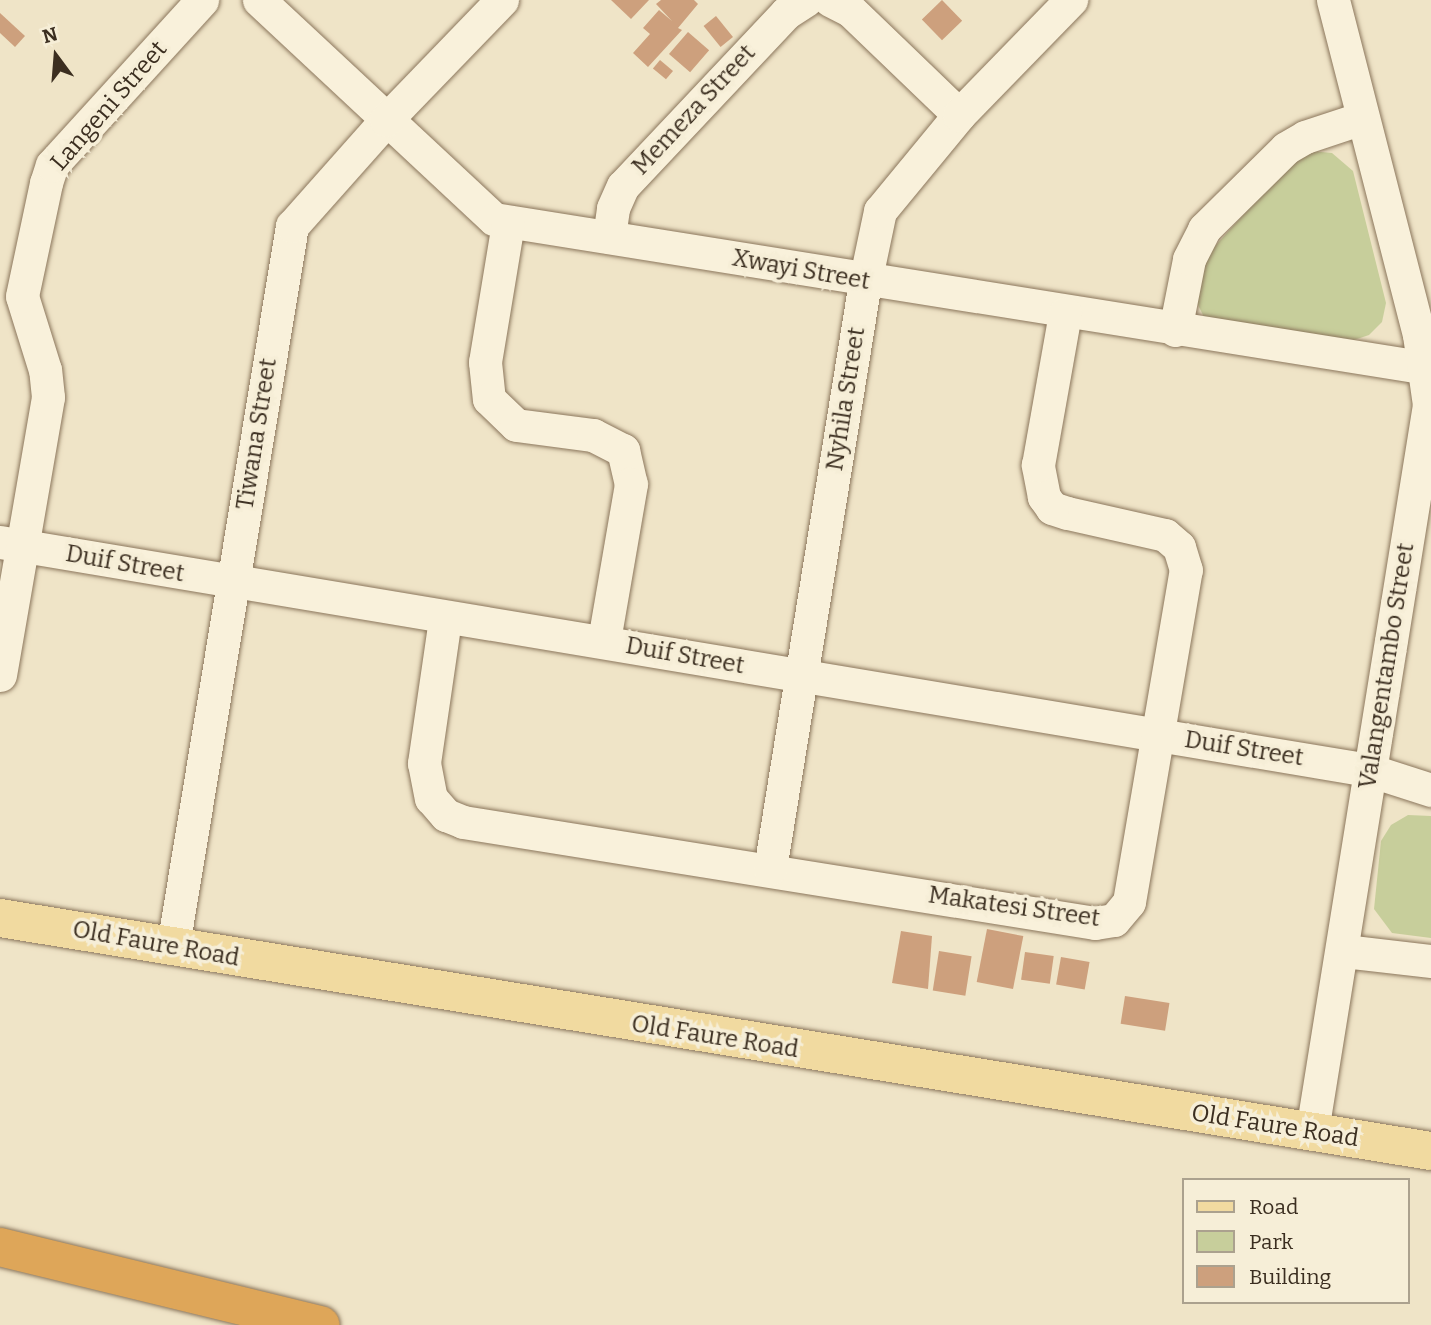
<!DOCTYPE html>
<html>
<head>
<meta charset="utf-8">
<style>
	body { margin:0 }
	#map { position:relative; width:1431px; height:1325px; overflow:hidden; background:#efe4c7; font-family:Bitter,serif }
	div>[style] { position:absolute }
	.green>* { inset:0; background:#c7ce9b }
	.building>* { inset:0; background:#cda07d; transform-origin:0 0 }
	.roads { filter:drop-shadow(0 0 2px #8b765c) drop-shadow(0 0 2px #8b765c) }
	.minor>* { height:33px; margin:-16.5px; padding:0 16.5px; transform-origin:16.5px; border-radius:16.5px; background:#f9f1db }
	.primary>* { height:38px; margin:-19px; padding:0 19px; transform-origin:19px; border-radius:19px; background:#f1daa0 }
	.motorway>* { height:38px; margin:-19px; padding:0 19px; transform-origin:19px; border-radius:19px; background:#dea659 }
	span { translate:-50% -50%; white-space:nowrap; text-align:center; line-height:1.15; -webkit-text-stroke:7px #f6eed7; paint-order:stroke }
	.street-label { font-size:24px; color:#3b2e20 }
	.legend { position:absolute; left:1182px; top:1178px; width:228px; height:126px; box-sizing:border-box; background:#f6eed7; border:2px solid #aba18e; margin:0; padding:9px 12px; list-style:none; font-size:21px; color:#3b2e20 }
	.legend li { display:flex; align-items:center; gap:14px; height:35px }
	.legend b { width:35px; border:2px solid #aba18e }
	.north { position:absolute; left:21px; top:21px; width:70px; height:70px; -webkit-text-stroke:5px #f6eed7; paint-order:stroke; rotate:344deg; font-size:19px; font-weight:700; line-height:28px; text-align:center; color:#3b2e20 }
	.north::after { content:''; display:block; margin:auto; width:24px; height:32px; background:#3b2e20; clip-path:polygon(50% 0,100% 100%,50% 72%,0 100%) }
</style>
</head>
<body>
<div id="map">
	<div class="green">
		<div style="clip-path:polygon(1311px 151px,1332px 153px,1353px 171px,1386px 303px,1382px 322px,1369px 335px,1351px 341px,1204px 317px,1196px 301px,1208px 254px,1287px 166px)"></div>
		<div style="clip-path:polygon(1408px 815px,1431px 816px,1431px 938px,1392px 933px,1374px 909px,1381px 841px,1391px 825px)"></div>
	</div>
	<div class="building">
		<div style="clip-path:polygon(611px 0,649px 0,631px 19px)"></div>
		<div style="clip-path:polygon(661px 0,694px 0,698px 4px,678px 28px,682px 30px,648px 67px,633px 53px,650px 34px,643px 28px,659px 10px,672px 21px,656px 4px)"></div>
		<div style="left:942px;top:0;width:29px;height:28px;rotate:46deg"></div>
		<div style="clip-path:polygon(0 13px,25px 36px,15px 47px,0 33px)"></div>
		<div style="left:716px;top:16px;width:27px;height:16px;rotate:51deg"></div>
		<div style="left:688px;top:32px;width:28px;height:29px;rotate:41deg"></div>
		<div style="left:660px;top:60px;width:17px;height:11px;rotate:40deg"></div>
		<div style="left:987px;top:929px;width:37px;height:54px;rotate:11deg"></div>
		<div style="clip-path:polygon(901px 931px,932px 936px,928px 989px,892px 983px)"></div>
		<div style="left:939px;top:951px;width:33px;height:40px;rotate:9deg"></div>
		<div style="left:1025px;top:952px;width:29px;height:28px;rotate:8deg"></div>
		<div style="left:1061px;top:957px;width:29px;height:28px;rotate:10deg"></div>
		<div style="left:1125px;top:996px;width:45px;height:28px;rotate:9deg"></div>
	</div>
	<div class="roads">
		<div class="minor">
			<div style="left:259px;top:0;width:321px;rotate:43deg"></div>
			<div style="left:494px;top:219px;width:945px;rotate:9.07deg"></div>
			<div style="left:830px;top:0;width:22px;rotate:27deg"></div>
			<div style="left:850px;top:10px;width:151px;rotate:43.9deg"></div>
			<div style="left:508px;top:223px;width:141px;rotate:99.4deg"></div>
			<div style="left:485px;top:362px;width:37px;rotate:84deg"></div>
			<div style="left:489px;top:399px;width:37px;rotate:44deg"></div>
			<div style="left:516px;top:425px;width:78px;rotate:7.4deg"></div>
			<div style="left:593px;top:435px;width:34px;rotate:27deg"></div>
			<div style="left:623px;top:450px;width:35px;rotate:77deg"></div>
			<div style="left:631px;top:484px;width:159px;rotate:99.8deg"></div>
			<div style="left:609px;top:237px;width:29px;rotate:-82deg"></div>
			<div style="left:613px;top:208px;width:24px;rotate:-66deg"></div>
			<div style="left:623px;top:186px;width:238px;rotate:-46.7deg"></div>
			<div style="left:786px;top:13px;width:24px;rotate:-33deg"></div>
			<div style="left:1175px;top:330px;width:72px;rotate:-78.8deg"></div>
			<div style="left:1189px;top:259px;width:34px;rotate:-63deg"></div>
			<div style="left:1204px;top:229px;width:115px;rotate:-44.6deg"></div>
			<div style="left:1286px;top:148px;width:22px;rotate:-30deg"></div>
			<div style="left:1305px;top:137px;width:60px;rotate:-18.4deg"></div>
			<div style="left:0;top:542px;width:1388px;rotate:9.46deg"></div>
			<div style="left:1369px;top:770px;width:65px;rotate:17.9deg"></div>
			<div style="left:445px;top:619px;width:146px;rotate:98.3deg"></div>
			<div style="left:424px;top:763px;width:36px;rotate:79deg"></div>
			<div style="left:431px;top:798px;width:23px;rotate:49deg"></div>
			<div style="left:446px;top:815px;width:18px;rotate:22deg"></div>
			<div style="left:463px;top:822px;width:640px;rotate:9.08deg"></div>
			<div style="left:1095px;top:923px;width:19px;rotate:-9deg"></div>
			<div style="left:1114px;top:920px;width:23px;rotate:-50deg"></div>
			<div style="left:1129px;top:902px;width:337px;rotate:-80.3deg"></div>
			<div style="left:1186px;top:570px;width:24px;rotate:-107deg"></div>
			<div style="left:1179px;top:547px;width:18px;rotate:-139deg"></div>
			<div style="left:1165px;top:535px;width:100px;rotate:-167.3deg"></div>
			<div style="left:1067px;top:513px;width:16px;rotate:-162deg"></div>
			<div style="left:1052px;top:508px;width:14px;rotate:-126deg"></div>
			<div style="left:1044px;top:497px;width:33px;rotate:-101deg"></div>
			<div style="left:1038px;top:465px;width:154px;rotate:-79.9deg"></div>
			<div style="left:0;top:675px;width:282px;rotate:-80.2deg"></div>
			<div style="left:48px;top:397px;width:27px;rotate:-96deg"></div>
			<div style="left:45px;top:370px;width:77px;rotate:-107.3deg"></div>
			<div style="left:22px;top:296px;width:116px;rotate:-78deg"></div>
			<div style="left:46px;top:183px;width:19px;rotate:-72deg"></div>
			<div style="left:52px;top:165px;width:223px;rotate:-47.7deg"></div>
			<div style="left:770px;top:869px;width:595px;rotate:-80.81deg"></div>
			<div style="left:865px;top:282px;width:73px;rotate:-78.1deg"></div>
			<div style="left:880px;top:211px;width:124px;rotate:-50.5deg"></div>
			<div style="left:959px;top:115px;width:161px;rotate:-45.8deg"></div>
			<div style="left:173px;top:946px;width:730px;rotate:-80.62deg"></div>
			<div style="left:292px;top:226px;width:142px;rotate:-48.4deg"></div>
			<div style="left:386px;top:120px;width:167px;rotate:-46deg"></div>
			<div style="left:1344px;top:951px;width:88px;rotate:6.6deg"></div>
			<div style="left:1312px;top:1131px;width:735px;rotate:-80.85deg"></div>
			<div style="left:1429px;top:405px;width:71px;rotate:-98.1deg"></div>
			<div style="left:1419px;top:335px;width:346px;rotate:-104.4deg"></div>
		</div>
		<div class="primary">
			<div style="left:0;top:918px;width:1450px;rotate:9.25deg"></div>
		</div>
		<div class="motorway">
			<div style="left:0;top:1247px;width:330px;rotate:13.7deg"></div>
		</div>
	</div>
	<div class="street-label">
		<span style="left:109px;top:106px;rotate:-49deg">Langeni Street</span>
		<span style="left:694px;top:110px;rotate:-47deg">Memeza Street</span>
		<span style="left:801px;top:270px;rotate:10deg">Xwayi Street</span>
		<span style="left:846px;top:399px;rotate:-81deg">Nyhila Street</span>
		<span style="left:257px;top:434px;rotate:-81deg">Tiwana Street</span>
		<span style="left:125px;top:564px;rotate:10deg">Duif Street</span>
		<span style="left:685px;top:656px;rotate:10deg">Duif Street</span>
		<span style="left:1387px;top:666px;rotate:-81deg">Valangentambo Street</span>
		<span style="left:1244px;top:749px;rotate:9deg">Duif Street</span>
		<span style="left:1014px;top:907px;rotate:8deg">Makatesi Street</span>
		<span style="left:156px;top:944px;rotate:10deg">Old Faure Road</span>
		<span style="left:715px;top:1037px;rotate:9deg">Old Faure Road</span>
		<span style="left:1275px;top:1126px;rotate:9deg">Old Faure Road</span>
	</div>
	<ul class="legend">
	<li><b style="height:9px;background:#f1daa0"></b>Road</li>
	<li><b style="height:19px;background:#c7ce9b"></b>Park</li>
	<li><b style="height:19px;background:#cda07d"></b>Building</li>
	</ul>
	<div class="north">N</div>
</div>
</body>
</html>
